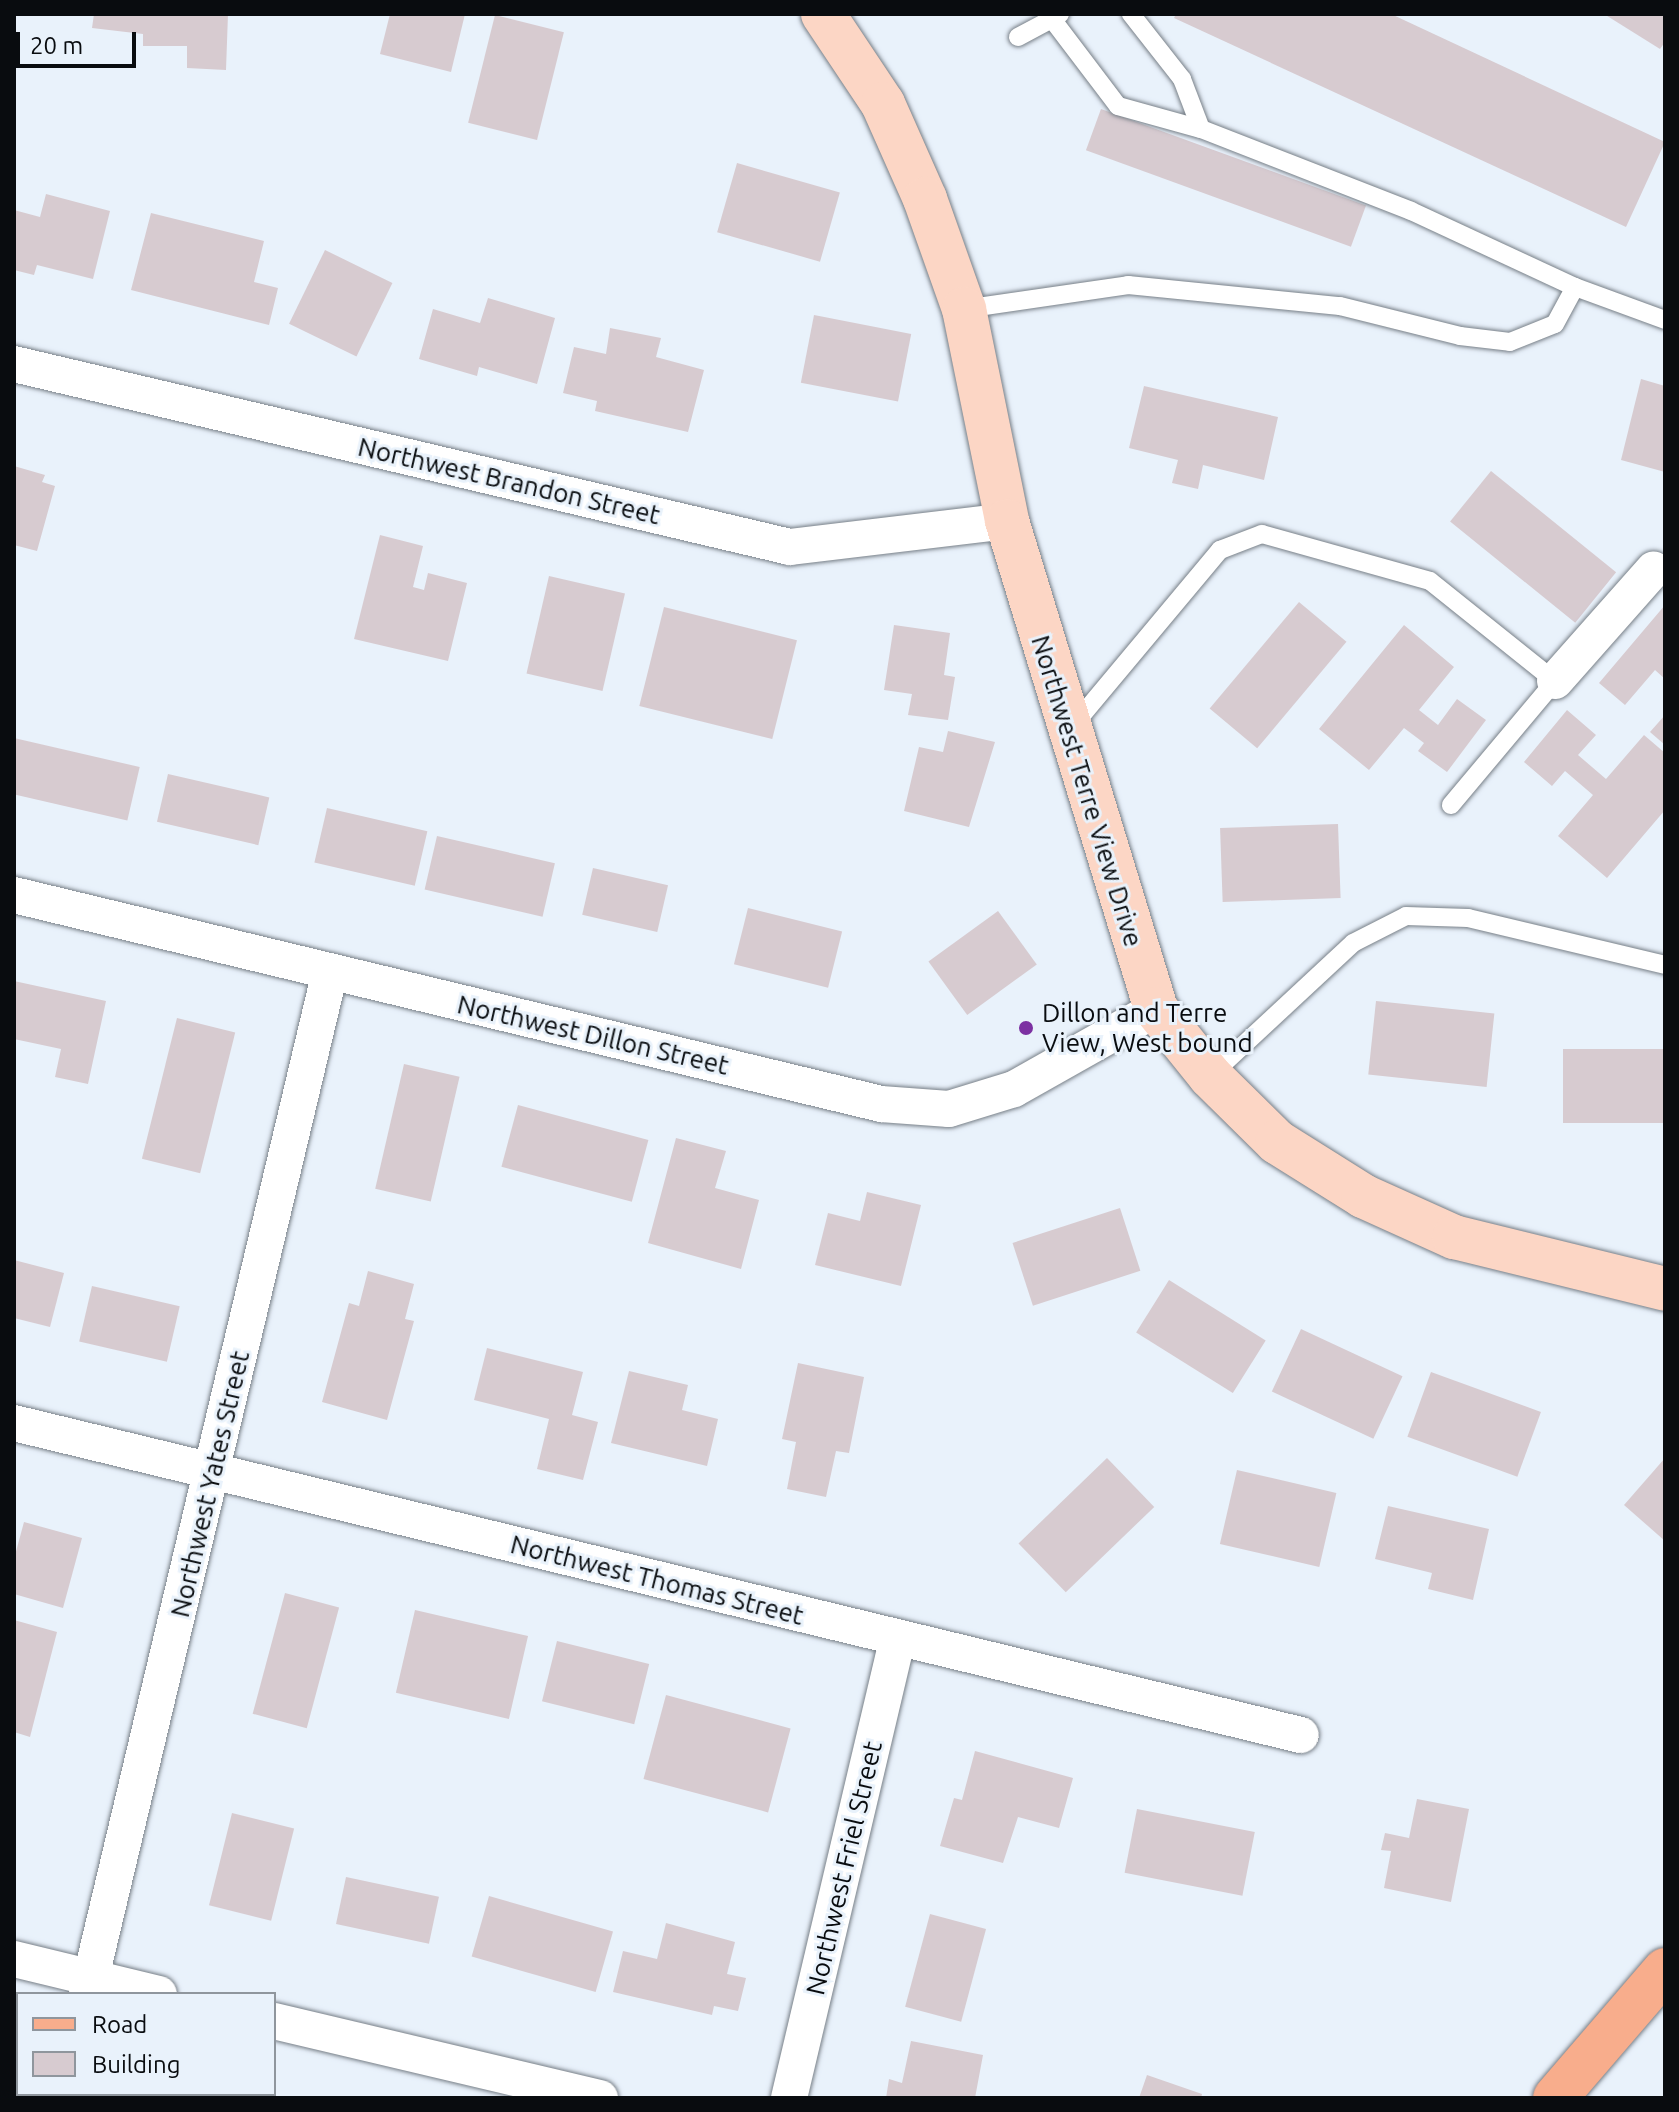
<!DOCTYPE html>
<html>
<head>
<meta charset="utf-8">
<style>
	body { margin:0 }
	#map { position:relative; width:1679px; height:2112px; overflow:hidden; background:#e9f2fb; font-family:Ubuntu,sans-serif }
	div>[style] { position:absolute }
	.building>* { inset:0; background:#d7cbd0; transform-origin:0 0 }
	.roads { filter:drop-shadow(0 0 2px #777f87) drop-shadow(0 0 2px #777f87) }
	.lane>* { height:18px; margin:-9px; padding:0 9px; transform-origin:9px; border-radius:9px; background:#fff }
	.street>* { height:36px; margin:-18px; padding:0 18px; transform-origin:18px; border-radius:18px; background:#fff }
	.secondary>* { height:44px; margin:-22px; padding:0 22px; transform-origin:22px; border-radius:22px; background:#fcd6c5 }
	.primary>* { height:44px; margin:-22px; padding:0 22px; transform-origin:22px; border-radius:22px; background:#f8ad8c }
	.dots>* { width:22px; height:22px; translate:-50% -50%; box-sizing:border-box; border:4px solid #e9f2fb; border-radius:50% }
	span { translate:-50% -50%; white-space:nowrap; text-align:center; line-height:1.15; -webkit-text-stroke:6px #e9f2fb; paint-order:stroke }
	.street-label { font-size:26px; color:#090c0f }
	.poi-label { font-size:26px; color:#090c0f }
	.left { translate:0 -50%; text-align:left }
	.frame { position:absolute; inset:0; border:16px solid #090c0f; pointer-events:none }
	.legend { position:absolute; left:16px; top:1992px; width:260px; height:104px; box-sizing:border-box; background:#e9f2fb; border:2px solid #8f969d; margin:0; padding:10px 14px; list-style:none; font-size:24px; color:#090c0f }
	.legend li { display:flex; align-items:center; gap:16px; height:40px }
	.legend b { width:40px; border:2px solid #8f969d }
	.scale { position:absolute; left:16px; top:32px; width:120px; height:36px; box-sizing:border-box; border:4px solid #090c0f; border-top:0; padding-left:10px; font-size:24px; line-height:28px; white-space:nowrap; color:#090c0f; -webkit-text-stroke:6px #e9f2fb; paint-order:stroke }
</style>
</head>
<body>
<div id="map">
	<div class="building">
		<div style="clip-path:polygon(94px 14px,228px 14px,226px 70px,187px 68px,187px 46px,143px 46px,143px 34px,92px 28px)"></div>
		<div style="clip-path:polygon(390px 14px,465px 14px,451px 72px,380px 54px)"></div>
		<div style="clip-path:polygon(1176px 14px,1391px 14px,1665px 142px,1626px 227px,1174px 18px)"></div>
		<div style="clip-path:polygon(1604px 14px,1665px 14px,1665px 42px,1660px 49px)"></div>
		<div style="left:495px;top:15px;width:71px;height:111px;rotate:14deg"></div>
		<div style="left:1101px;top:109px;width:282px;height:44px;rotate:20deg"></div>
		<div style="left:737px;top:163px;width:107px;height:72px;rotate:16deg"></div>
		<div style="clip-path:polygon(46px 194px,110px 211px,93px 279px,37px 265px,34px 275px,14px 270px,14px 210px,40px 217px)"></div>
		<div style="clip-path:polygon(151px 213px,264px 241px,254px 282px,278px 288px,269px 325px,131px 290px)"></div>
		<div style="left:325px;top:250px;width:75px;height:82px;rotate:26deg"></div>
		<div style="clip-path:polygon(488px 298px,555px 318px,537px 384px,479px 367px,477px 376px,419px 359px,433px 309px,480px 323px)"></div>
		<div style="left:814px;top:315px;width:99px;height:69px;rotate:11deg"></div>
		<div style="clip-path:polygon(610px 328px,661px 338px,656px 357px,704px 370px,688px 432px,595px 411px,597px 401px,563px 393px,574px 347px,606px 354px)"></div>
		<div style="clip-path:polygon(1641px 379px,1665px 386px,1665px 472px,1621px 460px)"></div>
		<div style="clip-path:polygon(1144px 386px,1278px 417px,1264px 480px,1203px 465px,1198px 489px,1172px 483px,1178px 460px,1129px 448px)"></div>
		<div style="clip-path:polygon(14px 466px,45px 475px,42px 482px,55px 486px,37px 551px,14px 545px)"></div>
		<div style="left:1491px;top:471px;width:161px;height:65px;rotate:39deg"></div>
		<div style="clip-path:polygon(380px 535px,423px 546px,413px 587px,424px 590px,428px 573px,467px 583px,448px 661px,354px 639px)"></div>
		<div style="left:549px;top:576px;width:78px;height:100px;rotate:13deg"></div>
		<div style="left:1299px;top:602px;width:62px;height:139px;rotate:40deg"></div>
		<div style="clip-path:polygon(1665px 605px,1665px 679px,1655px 670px,1625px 705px,1599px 683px)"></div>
		<div style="left:664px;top:607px;width:137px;height:102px;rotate:14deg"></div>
		<div style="clip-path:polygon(894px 625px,950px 633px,944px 675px,955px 677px,948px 720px,908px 715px,912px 694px,884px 690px)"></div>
		<div style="clip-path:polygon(1404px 625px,1454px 667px,1419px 710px,1438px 725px,1457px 699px,1486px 720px,1447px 772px,1418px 751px,1424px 743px,1404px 728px,1369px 770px,1319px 729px)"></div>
		<div style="clip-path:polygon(1567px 710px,1596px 735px,1578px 755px,1606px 779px,1644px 735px,1665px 753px,1665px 810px,1607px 878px,1558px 836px,1593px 795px,1565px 771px,1552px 786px,1524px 762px)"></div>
		<div style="clip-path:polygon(1665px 715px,1665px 745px,1650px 732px)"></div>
		<div style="clip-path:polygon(948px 731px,995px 742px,969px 827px,904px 811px,919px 747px,943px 752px)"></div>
		<div style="left:14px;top:738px;width:129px;height:55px;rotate:13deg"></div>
		<div style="left:168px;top:774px;width:104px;height:49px;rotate:13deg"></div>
		<div style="left:327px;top:808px;width:103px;height:56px;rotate:13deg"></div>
		<div style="left:1338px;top:824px;width:74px;height:118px;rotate:88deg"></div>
		<div style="left:437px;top:836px;width:121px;height:55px;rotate:13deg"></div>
		<div style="left:593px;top:868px;width:77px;height:48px;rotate:13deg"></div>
		<div style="left:748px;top:908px;width:97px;height:58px;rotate:14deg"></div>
		<div style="left:998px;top:911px;width:66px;height:86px;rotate:54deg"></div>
		<div style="clip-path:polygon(14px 981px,106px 1001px,88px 1084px,55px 1077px,61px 1049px,14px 1039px)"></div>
		<div style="left:1376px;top:1001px;width:119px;height:74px;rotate:6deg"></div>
		<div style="left:177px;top:1018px;width:60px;height:145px;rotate:14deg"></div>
		<div style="left:1563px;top:1049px;width:102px;height:74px"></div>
		<div style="left:404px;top:1064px;width:57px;height:128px;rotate:13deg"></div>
		<div style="left:518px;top:1105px;width:135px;height:64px;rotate:15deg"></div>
		<div style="clip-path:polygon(676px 1138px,726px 1151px,715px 1188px,759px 1200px,741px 1269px,648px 1243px)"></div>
		<div style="clip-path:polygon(867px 1192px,921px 1205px,901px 1286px,815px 1265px,828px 1213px,860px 1221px)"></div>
		<div style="left:1120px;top:1208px;width:66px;height:113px;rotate:72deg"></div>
		<div style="clip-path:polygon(14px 1260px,64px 1273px,50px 1327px,14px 1318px)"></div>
		<div style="clip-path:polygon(368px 1271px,414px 1284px,405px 1319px,414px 1321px,387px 1420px,322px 1402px,349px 1303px,359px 1306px)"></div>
		<div style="left:1169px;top:1280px;width:114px;height:62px;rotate:32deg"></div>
		<div style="left:92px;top:1286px;width:90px;height:57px;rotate:13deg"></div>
		<div style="left:1301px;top:1329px;width:112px;height:69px;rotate:25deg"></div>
		<div style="clip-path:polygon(487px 1348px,583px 1372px,572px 1415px,598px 1422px,583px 1480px,537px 1469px,549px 1419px,474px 1400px)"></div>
		<div style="clip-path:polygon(798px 1363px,864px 1377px,849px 1453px,836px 1451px,826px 1497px,787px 1489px,796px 1442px,782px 1439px)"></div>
		<div style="clip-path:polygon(629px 1371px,688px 1385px,682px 1410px,718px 1419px,707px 1466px,611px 1443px)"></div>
		<div style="left:1431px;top:1372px;width:117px;height:69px;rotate:20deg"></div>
		<div style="left:1107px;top:1458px;width:68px;height:123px;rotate:46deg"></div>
		<div style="clip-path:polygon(1665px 1458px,1665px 1541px,1624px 1505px)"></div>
		<div style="left:1237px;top:1470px;width:102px;height:76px;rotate:13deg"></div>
		<div style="clip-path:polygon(1388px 1506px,1489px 1529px,1473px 1600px,1428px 1589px,1432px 1573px,1375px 1559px)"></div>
		<div style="clip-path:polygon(24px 1522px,82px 1538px,63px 1608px,14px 1594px,14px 1559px)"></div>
		<div style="left:285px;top:1593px;width:56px;height:125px;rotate:15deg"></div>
		<div style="left:415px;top:1610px;width:116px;height:85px;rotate:13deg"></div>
		<div style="clip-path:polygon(14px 1620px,57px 1632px,30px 1737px,14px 1732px)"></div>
		<div style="left:557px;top:1641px;width:95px;height:62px;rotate:14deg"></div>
		<div style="left:666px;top:1695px;width:129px;height:87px;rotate:15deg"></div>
		<div style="clip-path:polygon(975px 1751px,1073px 1778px,1059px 1828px,1018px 1817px,1003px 1863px,940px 1846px,954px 1798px,962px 1800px)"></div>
		<div style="clip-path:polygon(1417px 1799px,1469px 1809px,1451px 1902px,1384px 1888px,1391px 1851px,1381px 1850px,1385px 1833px,1409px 1838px)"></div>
		<div style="left:1137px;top:1809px;width:120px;height:65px;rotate:11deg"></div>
		<div style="left:232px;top:1813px;width:64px;height:95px;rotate:14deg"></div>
		<div style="left:346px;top:1877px;width:95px;height:48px;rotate:12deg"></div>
		<div style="left:489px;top:1896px;width:129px;height:63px;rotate:16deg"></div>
		<div style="left:930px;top:1914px;width:58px;height:96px;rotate:15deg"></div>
		<div style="clip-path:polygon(666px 1923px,735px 1942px,727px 1974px,746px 1978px,738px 2011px,714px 2006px,712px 2015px,613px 1992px,623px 1951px,657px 1959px)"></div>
		<div style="clip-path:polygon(911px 2041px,983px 2055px,975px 2098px,886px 2098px,889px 2079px,902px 2083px)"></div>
		<div style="clip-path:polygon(1147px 2075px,1202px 2094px,1201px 2098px,1139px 2098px)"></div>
		<div style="clip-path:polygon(161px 2094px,232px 2094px,160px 2098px)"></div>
	</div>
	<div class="roads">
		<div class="lane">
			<div style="left:1060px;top:14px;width:9px;rotate:148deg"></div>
			<div style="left:1052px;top:19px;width:109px;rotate:52.8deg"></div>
			<div style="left:1118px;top:106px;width:86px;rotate:15.5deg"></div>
			<div style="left:1201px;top:129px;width:225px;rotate:21.3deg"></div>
			<div style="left:1411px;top:211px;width:181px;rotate:24.9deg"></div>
			<div style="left:1575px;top:287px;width:96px;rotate:20.1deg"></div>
			<div style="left:1131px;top:14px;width:83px;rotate:51.9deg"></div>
			<div style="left:1182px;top:79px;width:53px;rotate:69.2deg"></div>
			<div style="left:1018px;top:37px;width:38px;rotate:-28deg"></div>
			<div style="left:964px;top:309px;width:166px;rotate:-8.3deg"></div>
			<div style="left:1128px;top:285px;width:213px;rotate:5.7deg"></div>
			<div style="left:1340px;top:306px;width:124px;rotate:14deg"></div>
			<div style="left:1460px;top:336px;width:50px;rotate:6.8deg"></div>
			<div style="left:1510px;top:342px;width:48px;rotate:-21.8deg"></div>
			<div style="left:1555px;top:324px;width:42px;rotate:-61.6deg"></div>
			<div style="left:1072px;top:727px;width:231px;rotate:-50.1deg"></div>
			<div style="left:1220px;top:550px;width:45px;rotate:-20.9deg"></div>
			<div style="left:1262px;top:534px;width:174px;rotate:15.6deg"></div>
			<div style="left:1430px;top:581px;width:160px;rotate:38.7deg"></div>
			<div style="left:1555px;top:681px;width:162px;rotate:130deg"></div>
			<div style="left:1210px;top:1076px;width:195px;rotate:-42.9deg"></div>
			<div style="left:1353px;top:943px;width:59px;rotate:-27deg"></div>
			<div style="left:1406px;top:916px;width:62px;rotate:1.8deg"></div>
			<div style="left:1468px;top:918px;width:203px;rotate:13.4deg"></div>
		</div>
		<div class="street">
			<div style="left:14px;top:364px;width:797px;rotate:13.27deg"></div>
			<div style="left:790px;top:547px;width:219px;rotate:-6.8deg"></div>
			<div style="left:1555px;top:681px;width:149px;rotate:-48.5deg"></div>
			<div style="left:14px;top:895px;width:892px;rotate:13.55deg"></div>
			<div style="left:881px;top:1104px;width:68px;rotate:4.2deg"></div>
			<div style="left:949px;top:1109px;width:68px;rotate:-17.1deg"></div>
			<div style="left:1014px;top:1089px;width:163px;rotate:-29.4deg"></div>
			<div style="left:14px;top:1423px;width:1324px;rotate:13.63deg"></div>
			<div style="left:14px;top:1959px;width:149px;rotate:13.6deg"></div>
			<div style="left:87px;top:1994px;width:1050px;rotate:-76.63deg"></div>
			<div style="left:274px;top:2021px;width:335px;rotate:13.3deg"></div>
			<div style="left:61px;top:2098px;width:4px;rotate:-76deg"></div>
			<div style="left:789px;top:2098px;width:473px;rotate:-76.7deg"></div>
		</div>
		<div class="secondary">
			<div style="left:823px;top:14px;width:108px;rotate:56.3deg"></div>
			<div style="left:883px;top:104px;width:104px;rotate:66.1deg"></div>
			<div style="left:925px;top:199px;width:117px;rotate:70.5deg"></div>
			<div style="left:964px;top:309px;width:216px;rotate:78.5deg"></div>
			<div style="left:1007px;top:521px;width:510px;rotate:73.02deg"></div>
			<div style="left:1156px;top:1009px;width:86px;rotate:51.1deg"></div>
			<div style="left:1210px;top:1076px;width:94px;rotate:44.6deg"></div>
			<div style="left:1277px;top:1142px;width:102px;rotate:32.1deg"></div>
			<div style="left:1363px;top:1196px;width:100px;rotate:24.3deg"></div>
			<div style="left:1454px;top:1237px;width:217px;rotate:13.8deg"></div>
		</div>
		<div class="primary">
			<div style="left:1555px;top:2098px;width:169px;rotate:-49.3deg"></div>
		</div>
	</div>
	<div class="dots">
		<div style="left:1026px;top:1028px;background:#7c31a2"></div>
	</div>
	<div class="street-label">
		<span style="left:509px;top:481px;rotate:13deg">Northwest Brandon Street</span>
		<span style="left:1087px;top:791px;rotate:73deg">Northwest Terre View Drive</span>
		<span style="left:593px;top:1035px;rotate:13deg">Northwest Dillon Street</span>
		<span style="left:210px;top:1484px;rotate:-77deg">Northwest Yates Street</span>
		<span style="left:657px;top:1580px;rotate:14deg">Northwest Thomas Street</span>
		<span style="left:844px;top:1868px;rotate:-77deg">Northwest Friel Street</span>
	</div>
	<div class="poi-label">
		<span class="left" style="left:1042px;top:1028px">Dillon and Terre<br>View, West bound</span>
	</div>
	<div class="frame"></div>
	<ul class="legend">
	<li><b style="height:10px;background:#f8ad8c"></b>Road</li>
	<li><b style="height:22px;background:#d7cbd0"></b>Building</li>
	</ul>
	<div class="scale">20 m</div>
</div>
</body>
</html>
